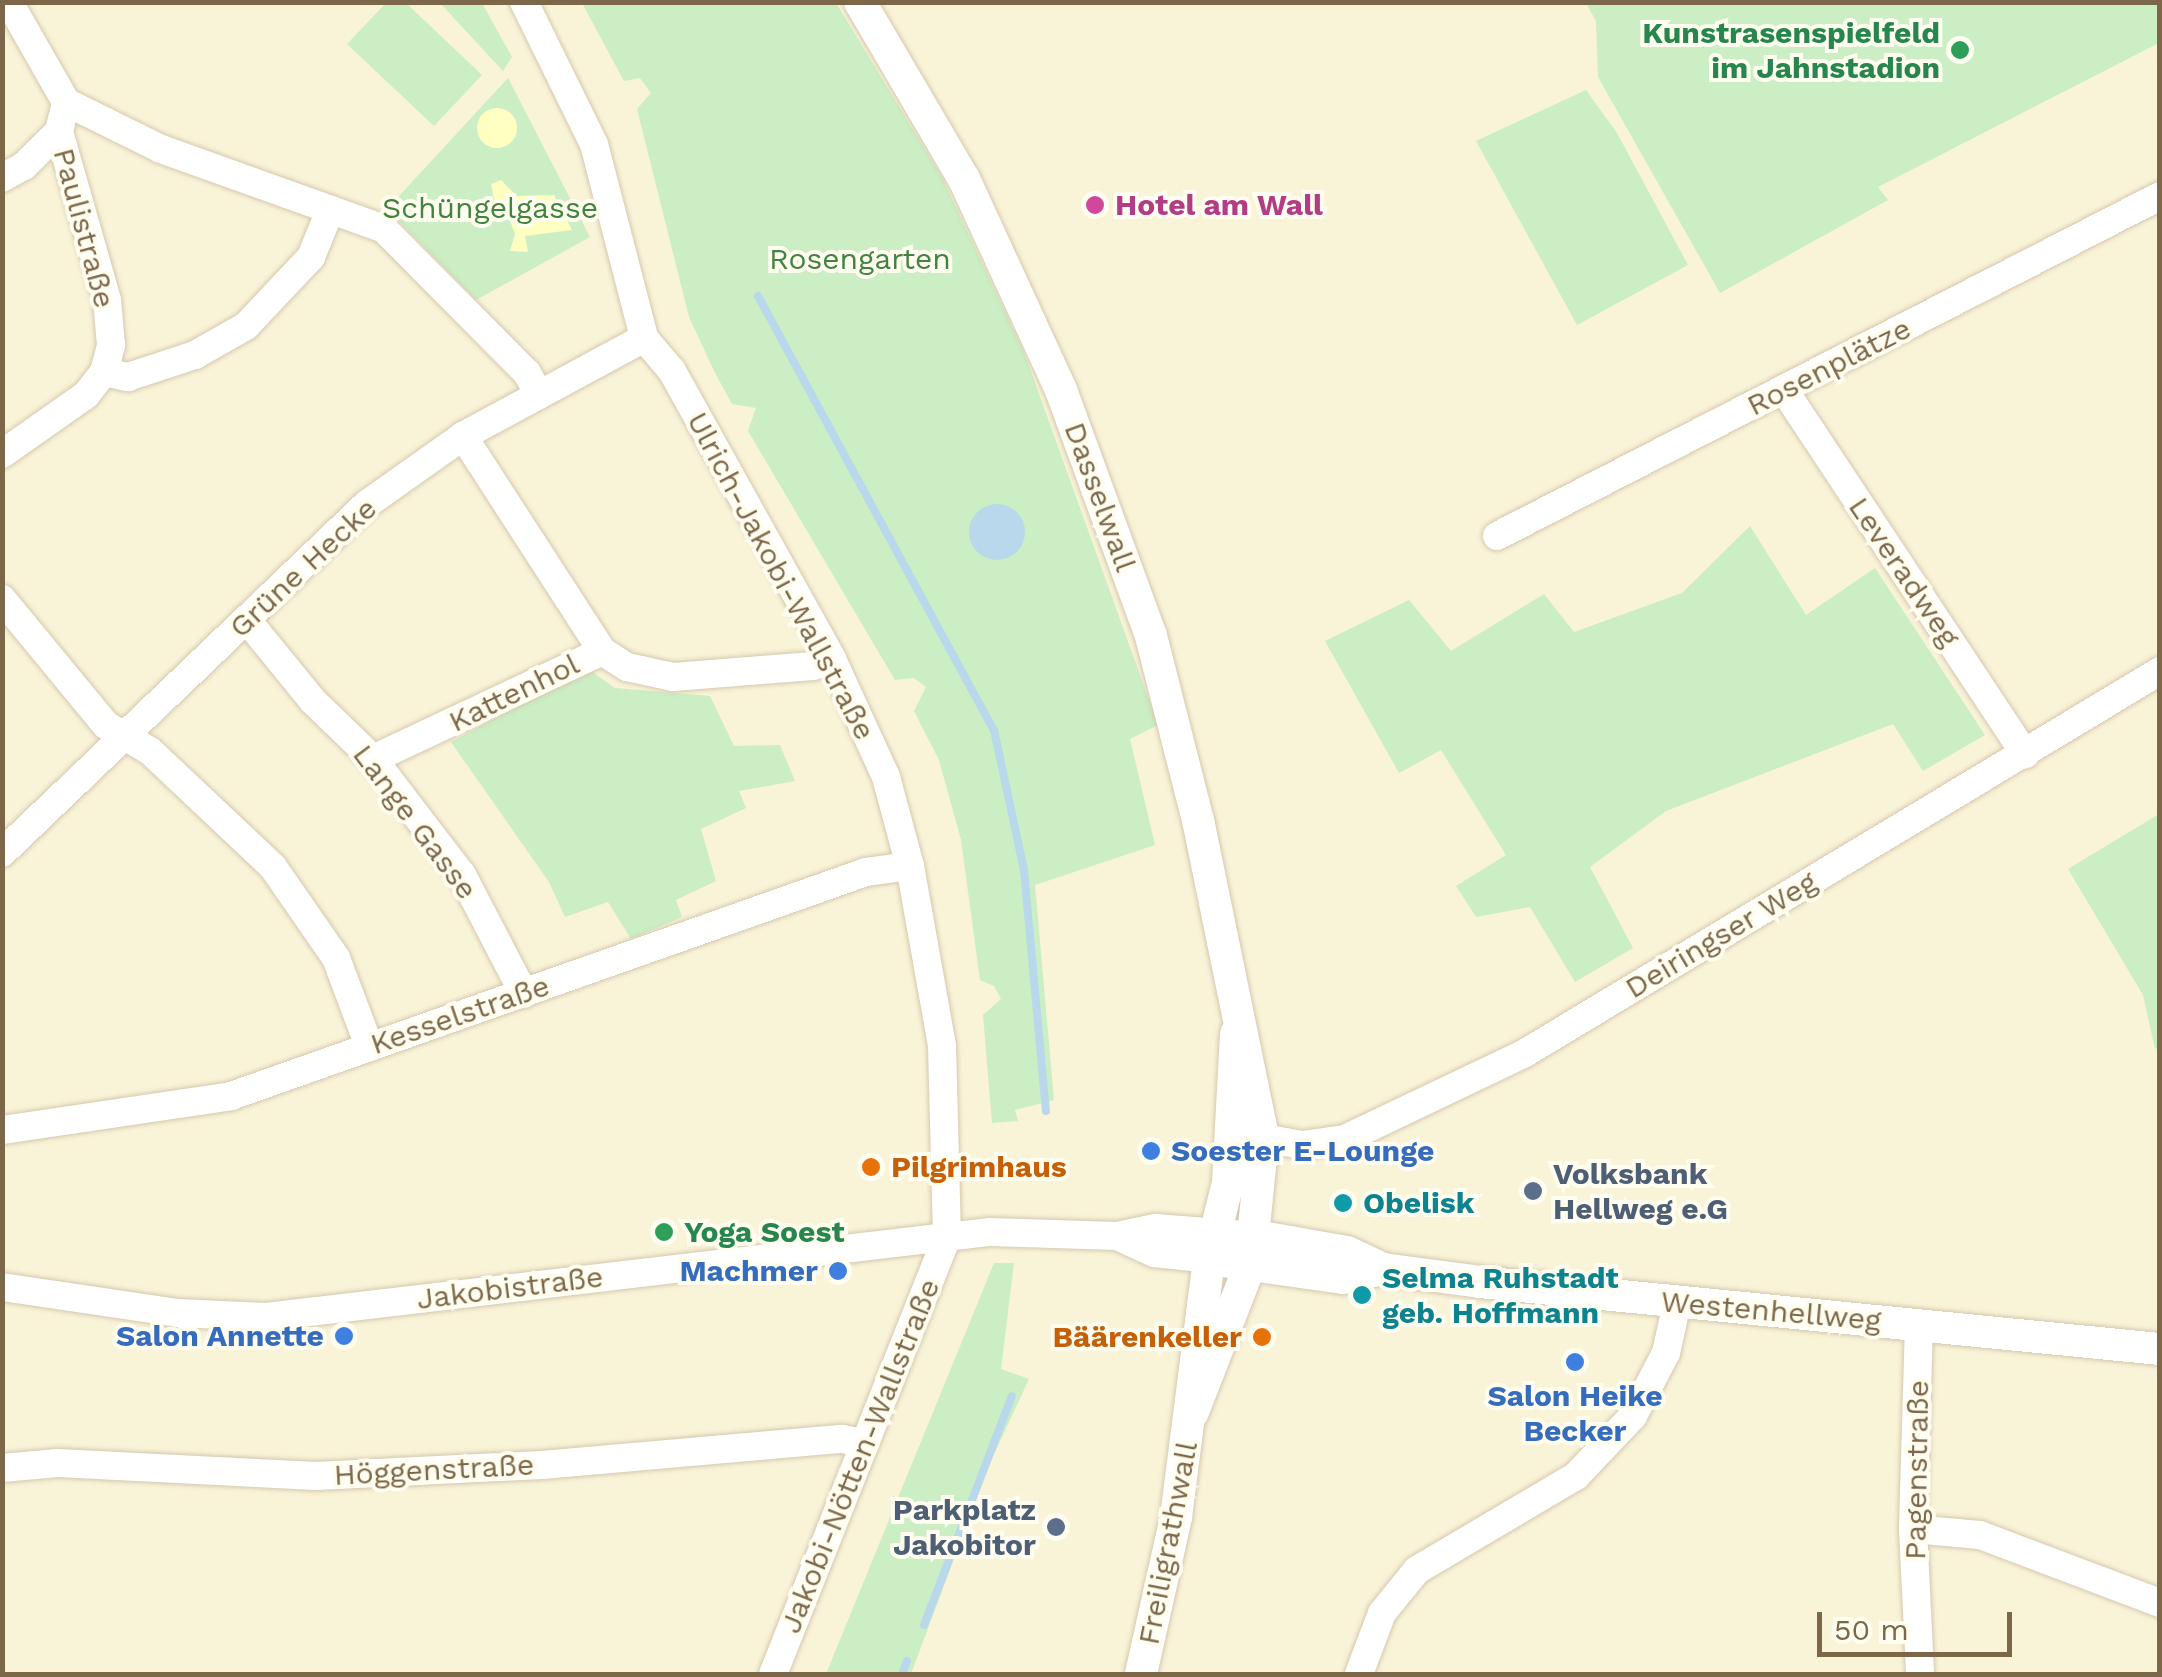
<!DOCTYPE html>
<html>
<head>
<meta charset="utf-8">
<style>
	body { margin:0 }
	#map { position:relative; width:2162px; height:1677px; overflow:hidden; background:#fefbe8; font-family:"Work Sans",sans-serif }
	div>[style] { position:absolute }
	.residential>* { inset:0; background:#f9f3d8 }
	.green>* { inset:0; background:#cbeec4 }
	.sand>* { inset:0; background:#feffc1 }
	.round { border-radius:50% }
	.water>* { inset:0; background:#b9d8eb }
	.stream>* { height:8px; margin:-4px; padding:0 4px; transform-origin:4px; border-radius:4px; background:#b9d8eb }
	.roads { filter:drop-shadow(0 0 2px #d5c8ae) drop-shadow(0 0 2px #d5c8ae) }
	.minor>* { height:28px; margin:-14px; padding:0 14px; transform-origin:14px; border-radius:14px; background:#fff }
	.tertiary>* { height:32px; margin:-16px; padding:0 16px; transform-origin:16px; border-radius:16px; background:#fff }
	.dots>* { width:28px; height:28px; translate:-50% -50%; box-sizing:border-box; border:5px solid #fffdf0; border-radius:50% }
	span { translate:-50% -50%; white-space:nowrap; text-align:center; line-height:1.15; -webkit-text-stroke:8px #fffdf0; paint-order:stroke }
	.leisure-label { font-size:30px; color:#27864d; font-weight:700 }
	.right { translate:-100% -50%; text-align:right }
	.left { translate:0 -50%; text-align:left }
	.hotel-label { font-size:30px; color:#b23c85; font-weight:700 }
	.park-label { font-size:30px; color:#42833e }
	.street-label { font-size:30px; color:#7c6748 }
	.shop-label { font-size:30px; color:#366cbe; font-weight:700 }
	.food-label { font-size:30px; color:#c56008; font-weight:700 }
	.service-label { font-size:30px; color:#4e5e75; font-weight:700 }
	.culture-label { font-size:30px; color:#0d838f; font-weight:700 }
	.frame { position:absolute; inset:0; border:5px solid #7c6748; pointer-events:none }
	.scale { position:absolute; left:1817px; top:1612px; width:195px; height:45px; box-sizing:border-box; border:5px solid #7c6748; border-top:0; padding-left:12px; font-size:30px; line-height:35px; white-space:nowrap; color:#7c6748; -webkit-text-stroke:8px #fffdf0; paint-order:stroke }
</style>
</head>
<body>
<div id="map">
	<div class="residential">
		<div style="clip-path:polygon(3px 3px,662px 3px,1130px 738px,1157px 725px,1024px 352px,942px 177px,836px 3px,1840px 3px,1952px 149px,2159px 43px,2159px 1674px,3px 1674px)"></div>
	</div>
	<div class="green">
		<div style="clip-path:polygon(386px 3px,406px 3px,482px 75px,434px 126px,347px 44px)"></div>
		<div style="clip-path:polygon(440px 3px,482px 3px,512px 57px,503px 71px)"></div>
		<div style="clip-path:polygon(582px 3px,836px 3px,942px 177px,1024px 352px,1158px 725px,1130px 739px,1155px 845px,1035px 885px,1054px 1100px,1015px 1110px,1018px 1121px,992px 1123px,983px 1015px,1001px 999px,994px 986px,980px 980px,961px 840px,939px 760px,914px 711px,926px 687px,914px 678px,895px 680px,748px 431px,756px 408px,732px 404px,715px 373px,689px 317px,637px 109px,651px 93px,640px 78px,624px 81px)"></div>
		<div style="clip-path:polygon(1586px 3px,2159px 3px,2159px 43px,1878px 187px,1888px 200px,1720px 293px,1598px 77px,1596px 21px)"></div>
		<div style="clip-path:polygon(508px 78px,590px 237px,476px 300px,387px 209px)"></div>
		<div style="clip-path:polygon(1586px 90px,1617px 133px,1688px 265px,1577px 325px,1476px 141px)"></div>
		<div style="clip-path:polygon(1750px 526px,1806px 615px,1875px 568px,1985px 735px,1923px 771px,1893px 724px,1666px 811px,1590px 867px,1633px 948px,1575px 982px,1530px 907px,1476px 917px,1456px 886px,1506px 855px,1441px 750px,1399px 773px,1325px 641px,1409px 600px,1451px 651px,1544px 594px,1574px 632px,1682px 593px)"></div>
		<div style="clip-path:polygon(588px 669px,615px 688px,710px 696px,734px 746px,780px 745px,795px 781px,739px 791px,746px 808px,701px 829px,716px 881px,676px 900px,682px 917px,631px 939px,608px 902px,565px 917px,549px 882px,451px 742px)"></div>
		<div style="clip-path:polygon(2159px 814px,2160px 1046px,2155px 1049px,2143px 995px,2068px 869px)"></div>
		<div style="clip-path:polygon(994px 1263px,1014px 1263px,1001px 1369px,1029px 1379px,989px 1465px,911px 1674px,826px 1674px)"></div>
	</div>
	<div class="sand">
		<div class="round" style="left:477px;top:108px;width:40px;height:40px"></div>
		<div style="clip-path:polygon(501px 180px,517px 196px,554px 195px,572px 230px,525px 236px,528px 252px,510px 251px,515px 234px,509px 218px,518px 211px,509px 202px,502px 210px,494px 199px,491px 184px)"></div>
	</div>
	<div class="water">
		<div class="round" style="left:969px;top:504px;width:56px;height:56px"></div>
	</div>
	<div class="stream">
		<div style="left:758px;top:296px;width:494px;rotate:61.5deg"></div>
		<div style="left:994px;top:730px;width:143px;rotate:77.9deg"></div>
		<div style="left:1024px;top:870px;width:242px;rotate:84.8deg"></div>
		<div style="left:924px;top:1625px;width:245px;rotate:-69deg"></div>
		<div style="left:902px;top:1674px;width:14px;rotate:-69deg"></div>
	</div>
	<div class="roads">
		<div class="minor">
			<div style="left:524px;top:2px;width:158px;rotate:63.8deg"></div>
			<div style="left:594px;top:144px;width:200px;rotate:75.5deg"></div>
			<div style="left:644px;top:338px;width:43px;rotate:49.7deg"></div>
			<div style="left:672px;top:371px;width:329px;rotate:60.9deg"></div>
			<div style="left:832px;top:659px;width:130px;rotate:65.4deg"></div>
			<div style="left:886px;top:777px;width:92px;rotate:74.9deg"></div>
			<div style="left:910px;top:866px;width:183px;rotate:79.9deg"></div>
			<div style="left:942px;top:1046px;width:191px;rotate:88.5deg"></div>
			<div style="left:947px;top:1237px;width:470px;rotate:111.7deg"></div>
			<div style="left:66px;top:102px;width:106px;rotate:26.3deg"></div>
			<div style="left:161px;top:149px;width:237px;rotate:19.7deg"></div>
			<div style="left:384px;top:229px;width:203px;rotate:45.2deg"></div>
			<div style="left:527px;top:373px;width:25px;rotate:61deg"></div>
			<div style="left:2px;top:178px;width:25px;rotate:-29deg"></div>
			<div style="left:24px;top:166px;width:49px;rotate:-45deg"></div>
			<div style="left:59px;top:131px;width:30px;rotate:-76deg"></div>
			<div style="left:66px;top:102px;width:115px;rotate:-119.7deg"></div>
			<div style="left:104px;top:372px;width:25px;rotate:12deg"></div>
			<div style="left:128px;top:377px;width:71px;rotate:-18.2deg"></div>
			<div style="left:195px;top:355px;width:59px;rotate:-29.6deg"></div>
			<div style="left:246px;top:326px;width:95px;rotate:-46.7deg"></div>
			<div style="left:311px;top:257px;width:48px;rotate:-67.8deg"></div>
			<div style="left:1784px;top:390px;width:437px;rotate:56.5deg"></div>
			<div style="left:463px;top:436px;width:256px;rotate:57.1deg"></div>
			<div style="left:602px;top:651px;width:30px;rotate:33deg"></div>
			<div style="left:627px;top:667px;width:47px;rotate:12.3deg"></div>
			<div style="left:673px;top:677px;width:140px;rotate:-4.5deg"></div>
			<div style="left:813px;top:666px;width:20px;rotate:-20deg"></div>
			<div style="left:2px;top:454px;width:103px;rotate:-35.1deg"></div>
			<div style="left:86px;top:395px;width:29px;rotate:-52deg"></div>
			<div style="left:104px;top:372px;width:28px;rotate:-75deg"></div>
			<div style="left:111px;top:345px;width:45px;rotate:-95.1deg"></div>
			<div style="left:107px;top:300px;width:176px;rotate:-105.9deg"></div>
			<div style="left:1497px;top:536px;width:745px;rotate:-27.15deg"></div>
			<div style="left:2px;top:599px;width:163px;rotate:50.5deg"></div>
			<div style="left:106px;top:725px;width:51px;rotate:30.6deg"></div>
			<div style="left:150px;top:751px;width:169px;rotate:43.3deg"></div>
			<div style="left:273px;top:867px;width:111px;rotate:55.3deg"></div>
			<div style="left:336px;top:958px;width:94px;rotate:69.4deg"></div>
			<div style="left:247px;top:620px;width:104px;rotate:50.8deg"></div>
			<div style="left:313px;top:701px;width:83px;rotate:44deg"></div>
			<div style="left:373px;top:759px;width:146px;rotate:52.5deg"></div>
			<div style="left:462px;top:875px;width:134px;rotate:62.5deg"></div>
			<div style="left:373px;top:759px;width:253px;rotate:-25.2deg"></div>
			<div style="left:2px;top:853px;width:505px;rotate:-43.72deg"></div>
			<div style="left:367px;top:504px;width:118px;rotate:-35.3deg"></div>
			<div style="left:463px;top:436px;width:206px;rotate:-28.4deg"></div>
			<div style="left:2px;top:1130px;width:232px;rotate:-8.4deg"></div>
			<div style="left:231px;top:1096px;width:673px;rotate:-19.43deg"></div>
			<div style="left:866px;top:872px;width:44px;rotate:-7.8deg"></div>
			<div style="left:1263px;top:1138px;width:40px;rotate:10deg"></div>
			<div style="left:1302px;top:1145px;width:43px;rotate:-7.9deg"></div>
			<div style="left:1345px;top:1139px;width:199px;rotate:-25.5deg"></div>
			<div style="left:1525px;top:1053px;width:741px;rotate:-31.03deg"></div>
			<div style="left:1117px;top:1236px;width:41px;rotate:24.7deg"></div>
			<div style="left:1154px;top:1253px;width:55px;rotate:6.2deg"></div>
			<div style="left:2px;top:1287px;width:178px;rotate:8.4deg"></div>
			<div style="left:178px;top:1313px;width:88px;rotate:2.6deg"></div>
			<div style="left:266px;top:1317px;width:729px;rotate:-6.7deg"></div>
			<div style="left:990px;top:1232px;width:127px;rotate:1.8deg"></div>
			<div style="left:1117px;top:1236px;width:40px;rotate:-12deg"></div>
			<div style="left:1156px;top:1228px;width:100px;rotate:4.6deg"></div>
			<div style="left:1919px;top:1324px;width:205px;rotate:91.7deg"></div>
			<div style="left:1913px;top:1529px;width:145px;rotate:87.2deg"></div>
			<div style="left:2px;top:1468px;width:56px;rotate:-5.1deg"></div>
			<div style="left:58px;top:1463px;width:258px;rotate:2.9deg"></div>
			<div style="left:316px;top:1476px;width:226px;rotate:-2.8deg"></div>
			<div style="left:542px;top:1465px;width:301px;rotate:-5deg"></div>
			<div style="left:842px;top:1439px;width:22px;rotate:10deg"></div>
			<div style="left:1913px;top:1529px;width:67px;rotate:5.1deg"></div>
			<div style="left:1980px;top:1535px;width:192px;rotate:20.7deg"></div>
			<div style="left:1359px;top:1674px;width:65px;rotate:-69.3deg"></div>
			<div style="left:1382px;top:1613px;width:55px;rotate:-50.9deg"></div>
			<div style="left:1417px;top:1570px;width:185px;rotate:-30.6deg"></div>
			<div style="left:1576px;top:1476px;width:83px;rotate:-46.5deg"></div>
			<div style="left:1633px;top:1416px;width:71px;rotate:-62.4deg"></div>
			<div style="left:1666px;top:1353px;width:51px;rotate:-77.6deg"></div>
		</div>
		<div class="tertiary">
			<div style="left:860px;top:2px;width:205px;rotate:59.6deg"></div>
			<div style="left:964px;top:179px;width:232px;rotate:65.3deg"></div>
			<div style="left:1061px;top:390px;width:262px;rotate:69.9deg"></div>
			<div style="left:1151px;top:636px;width:190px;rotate:75.7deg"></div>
			<div style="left:1198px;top:820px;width:325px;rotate:78.4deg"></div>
			<div style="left:1263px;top:1138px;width:128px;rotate:95.8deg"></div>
			<div style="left:1250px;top:1265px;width:158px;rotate:111.2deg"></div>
			<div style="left:1256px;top:1236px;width:92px;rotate:10deg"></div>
			<div style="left:1347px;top:1252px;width:40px;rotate:25deg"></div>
			<div style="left:1383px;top:1269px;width:98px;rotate:7.6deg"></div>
			<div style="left:1480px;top:1282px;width:683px;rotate:5.63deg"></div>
			<div style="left:1229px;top:1262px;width:115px;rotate:8deg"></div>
			<div style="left:1343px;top:1278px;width:41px;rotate:-12.7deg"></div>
			<div style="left:1141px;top:1674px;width:161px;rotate:-77.4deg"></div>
			<div style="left:1176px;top:1517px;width:260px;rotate:-82.7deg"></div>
			<div style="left:1209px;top:1259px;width:79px;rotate:-76.1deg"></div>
			<div style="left:1228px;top:1182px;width:148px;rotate:-86.9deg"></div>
		</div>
	</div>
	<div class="dots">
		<div style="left:1960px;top:50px;background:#2e9e5b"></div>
		<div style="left:1095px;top:205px;background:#d1479c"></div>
		<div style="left:1151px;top:1151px;background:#3f7fe0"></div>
		<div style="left:871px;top:1167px;background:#e8710a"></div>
		<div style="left:1533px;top:1191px;background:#5c6f8a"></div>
		<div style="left:1343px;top:1203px;background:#0f9aa8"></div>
		<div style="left:664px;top:1232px;background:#2e9e5b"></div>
		<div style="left:838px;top:1271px;background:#3f7fe0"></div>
		<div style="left:1362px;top:1295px;background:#0f9aa8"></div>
		<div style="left:344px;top:1336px;background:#3f7fe0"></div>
		<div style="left:1262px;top:1337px;background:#e8710a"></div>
		<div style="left:1575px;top:1362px;background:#3f7fe0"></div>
		<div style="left:1056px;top:1527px;background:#5c6f8a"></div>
	</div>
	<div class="leisure-label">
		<span class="right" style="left:1940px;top:50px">Kunstrasenspielfeld<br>im Jahnstadion</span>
		<span class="left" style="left:684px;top:1232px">Yoga Soest</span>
	</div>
	<div class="hotel-label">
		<span class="left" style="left:1115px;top:205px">Hotel am Wall</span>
	</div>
	<div class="park-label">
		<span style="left:490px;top:208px">Schüngelgasse</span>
		<span style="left:860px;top:259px">Rosengarten</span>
	</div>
	<div class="street-label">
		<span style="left:84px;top:228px;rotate:75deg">Paulistraße</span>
		<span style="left:1829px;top:367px;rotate:-27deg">Rosenplätze</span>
		<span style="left:1100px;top:497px;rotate:70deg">Dasselwall</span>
		<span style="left:303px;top:568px;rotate:-43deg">Grüne Hecke</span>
		<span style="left:1904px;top:572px;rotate:56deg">Leveradweg</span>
		<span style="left:781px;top:576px;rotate:62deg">Ulrich-Jakobi-Wallstraße</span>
		<span style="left:514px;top:693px;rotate:-26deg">Kattenhol</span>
		<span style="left:415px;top:822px;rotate:53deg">Lange Gasse</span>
		<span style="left:1721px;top:935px;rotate:-31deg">Deiringser Weg</span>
		<span style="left:460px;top:1015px;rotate:-19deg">Kesselstraße</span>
		<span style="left:510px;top:1288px;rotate:-7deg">Jakobistraße</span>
		<span style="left:1771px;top:1311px;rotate:5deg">Westenhellweg</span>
		<span style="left:860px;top:1456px;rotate:-68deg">Jakobi-Nötten-Wallstraße</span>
		<span style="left:434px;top:1470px;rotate:-3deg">Höggenstraße</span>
		<span style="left:1917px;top:1470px;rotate:-89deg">Pagenstraße</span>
		<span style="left:1168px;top:1543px;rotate:-79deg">Freiligrathwall</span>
	</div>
	<div class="shop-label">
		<span class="left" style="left:1171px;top:1151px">Soester E-Lounge</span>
		<span class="right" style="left:818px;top:1271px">Machmer</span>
		<span class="right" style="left:324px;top:1336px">Salon Annette</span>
		<span style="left:1575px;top:1413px">Salon Heike<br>Becker</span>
	</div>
	<div class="food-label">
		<span class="left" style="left:891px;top:1167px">Pilgrimhaus</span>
		<span class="right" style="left:1242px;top:1337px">Bäärenkeller</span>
	</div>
	<div class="service-label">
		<span class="left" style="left:1553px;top:1191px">Volksbank<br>Hellweg e.G</span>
		<span class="right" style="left:1036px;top:1527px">Parkplatz<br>Jakobitor</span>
	</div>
	<div class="culture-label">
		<span class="left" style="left:1363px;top:1203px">Obelisk</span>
		<span class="left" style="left:1382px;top:1295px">Selma Ruhstadt<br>geb. Hoffmann</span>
	</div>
	<div class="frame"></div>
	<div class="scale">50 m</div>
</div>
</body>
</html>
